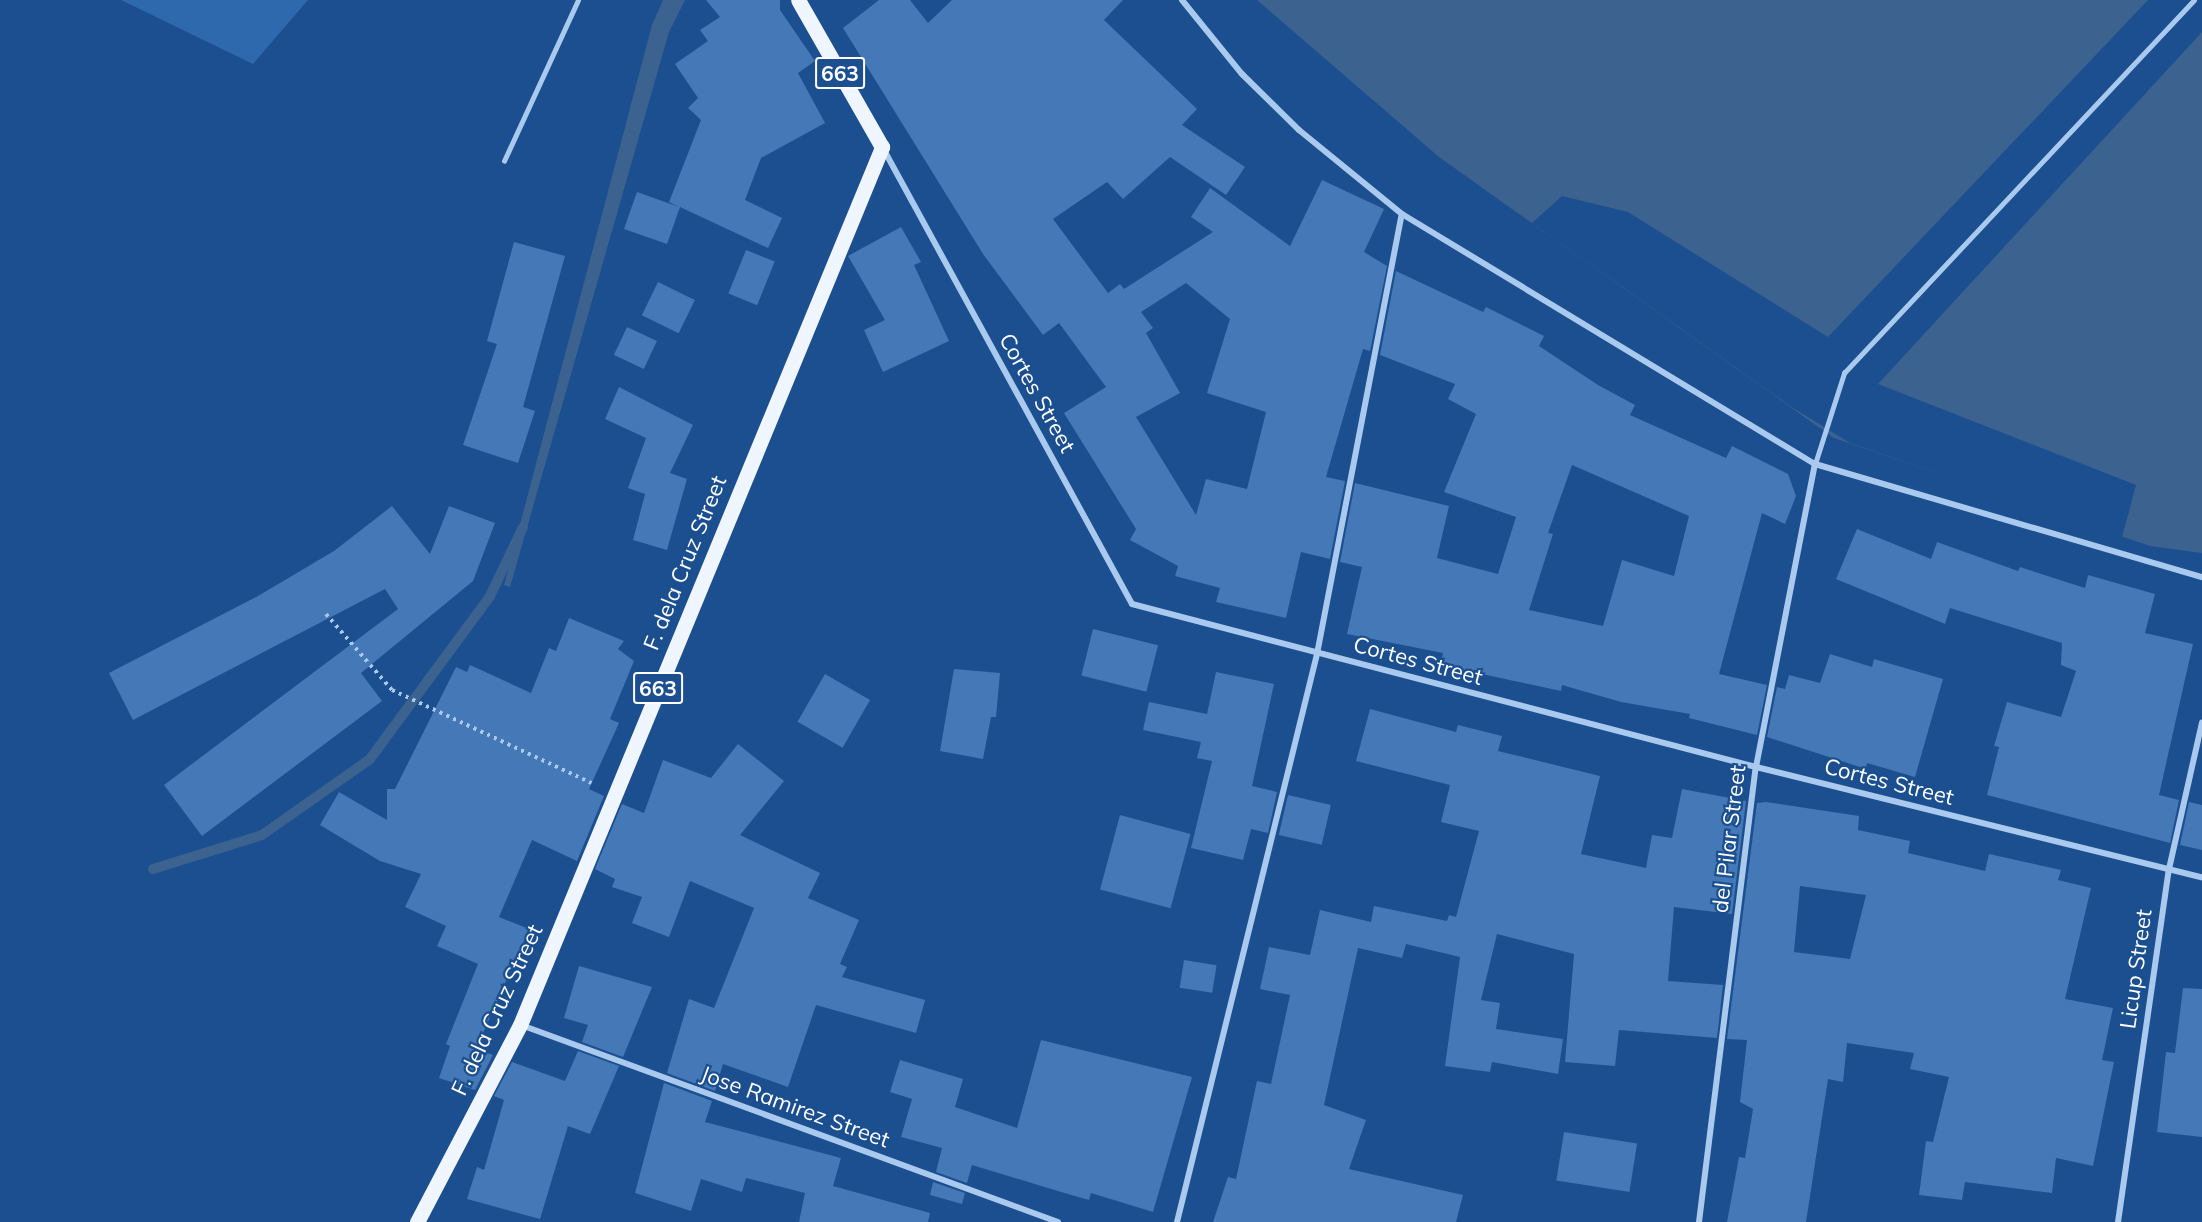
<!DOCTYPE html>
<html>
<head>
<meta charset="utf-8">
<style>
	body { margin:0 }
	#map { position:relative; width:2202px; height:1222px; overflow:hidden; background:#1b4f8f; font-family:Mulish,sans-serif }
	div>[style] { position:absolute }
	.green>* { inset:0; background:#2e69ad }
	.water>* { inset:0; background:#3c6290 }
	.pier>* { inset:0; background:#1b4f8f }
	.stream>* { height:10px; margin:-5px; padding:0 5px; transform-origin:5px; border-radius:5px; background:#3c6290 }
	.building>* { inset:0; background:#4478b7; transform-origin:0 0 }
	.path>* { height:4px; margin-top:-2px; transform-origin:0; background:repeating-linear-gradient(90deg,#a9c9ee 0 3px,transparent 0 7.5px) }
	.lane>* { height:4.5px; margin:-2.25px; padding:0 2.25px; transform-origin:2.25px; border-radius:2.25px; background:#a9c9ee }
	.street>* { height:6px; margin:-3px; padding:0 3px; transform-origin:3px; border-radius:3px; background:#a9c9ee }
	.primary>* { height:15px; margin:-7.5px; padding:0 7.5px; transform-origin:7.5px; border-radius:7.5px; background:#f0f6ff }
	span { translate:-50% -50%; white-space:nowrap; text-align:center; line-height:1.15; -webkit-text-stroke:4.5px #1b4f8f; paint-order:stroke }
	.shield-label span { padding:2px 4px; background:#1b4f8f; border:2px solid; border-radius:4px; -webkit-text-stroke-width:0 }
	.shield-label { font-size:21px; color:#fff; font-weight:700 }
	.street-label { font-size:22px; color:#fff }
</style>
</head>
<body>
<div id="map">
	<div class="green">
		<div style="clip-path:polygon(121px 0,308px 0,253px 64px)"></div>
	</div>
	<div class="water">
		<div style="clip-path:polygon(663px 0,685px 0,669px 32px,510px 587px,504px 585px,652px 25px)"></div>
		<div style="clip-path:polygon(1257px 0,2202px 0,2202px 553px,2150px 546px,1834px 438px,1439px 157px)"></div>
	</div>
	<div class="pier">
		<div style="clip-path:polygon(2148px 0,2202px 0,2202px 32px,1878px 384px,2136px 485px,2122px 537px,1850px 443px,1790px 406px,1532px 223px,1562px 196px,1628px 212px,1828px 337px)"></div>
	</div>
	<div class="stream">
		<div style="left:153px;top:869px;width:114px;rotate:-17.3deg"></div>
		<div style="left:262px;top:835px;width:132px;rotate:-35.1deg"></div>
		<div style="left:370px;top:759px;width:202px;rotate:-53.6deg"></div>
		<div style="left:490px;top:596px;width:76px;rotate:-64.4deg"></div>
	</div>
	<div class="building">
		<div style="clip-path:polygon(706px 0,780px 0,780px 10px,815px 61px,798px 73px,825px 123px,761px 158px,745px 200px,782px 218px,768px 248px,680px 207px,667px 244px,624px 229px,637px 192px,679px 207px,669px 202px,701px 120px,688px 108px,698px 98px,675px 64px,708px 41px,700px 30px,720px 17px)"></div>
		<div style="clip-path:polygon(evenodd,879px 0,910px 0,928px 23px,952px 0,1123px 0,1104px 20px,1197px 109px,1182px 125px,1245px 167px,1226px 195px,1170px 157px,1123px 199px,1107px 182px,1053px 219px,1108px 293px,1120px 284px,1124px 289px,1213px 232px,1191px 217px,1210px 188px,1290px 246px,1322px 180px,1384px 209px,1364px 252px,1387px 266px,1370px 351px,1363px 349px,1326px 477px,1345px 481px,1330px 559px,1301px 552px,1286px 618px,1216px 602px,1220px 588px,1175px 576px,1178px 566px,1130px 540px,1136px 529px,1064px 413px,1106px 387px,1059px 323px,1043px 335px,983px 254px,843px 28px,879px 0,1186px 283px,1230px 319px,1207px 393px,1266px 412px,1247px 489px,1206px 479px,1196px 515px,1136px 417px,1180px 393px,1146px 333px,1153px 328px,1141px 312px,1186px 283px)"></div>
		<div style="clip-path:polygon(901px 227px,921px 262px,914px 265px,949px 341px,883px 372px,864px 330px,885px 320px,848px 256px)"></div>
		<div style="clip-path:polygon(514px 242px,565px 256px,523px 407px,535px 411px,518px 463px,463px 445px,497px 344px,487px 341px)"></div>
		<div style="left:746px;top:250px;width:31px;height:47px;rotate:22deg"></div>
		<div style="clip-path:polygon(evenodd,1396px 271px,1483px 312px,1486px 307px,1544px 336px,1539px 346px,1598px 385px,1635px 405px,1630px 415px,1726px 458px,1732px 446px,1788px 474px,1796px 496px,1785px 524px,1762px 513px,1719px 674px,1767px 685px,1757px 735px,1689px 718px,1690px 714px,1621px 702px,1562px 685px,1561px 691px,1440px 665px,1443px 653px,1347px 634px,1362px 567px,1340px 562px,1355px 483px,1449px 506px,1437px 558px,1498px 574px,1516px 517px,1444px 492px,1476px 414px,1448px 399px,1455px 384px,1380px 355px,1396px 271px,1572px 465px,1689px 516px,1674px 576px,1622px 560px,1603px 626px,1529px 610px,1553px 534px,1548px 533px,1572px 465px)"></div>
		<div style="left:658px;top:282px;width:41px;height:37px;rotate:26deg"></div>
		<div style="left:627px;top:327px;width:33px;height:31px;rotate:25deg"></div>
		<div style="clip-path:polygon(619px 387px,693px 425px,670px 473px,687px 479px,667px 550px,633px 540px,645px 494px,628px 488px,646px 438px,605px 419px)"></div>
		<div style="clip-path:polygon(392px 506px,430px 554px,449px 506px,495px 523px,473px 581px,361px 673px,382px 701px,202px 836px,164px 785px,398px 609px,385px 589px,133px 720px,109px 673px,258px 596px,334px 551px)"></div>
		<div style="clip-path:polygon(1857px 529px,1931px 559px,1937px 542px,2018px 571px,2020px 567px,2085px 588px,2088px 575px,2155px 594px,2145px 633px,2193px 644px,2159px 795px,2179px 800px,2170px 843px,1987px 795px,1999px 747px,1994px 746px,2007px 702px,2061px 717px,2076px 671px,2061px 665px,2062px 643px,1950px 608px,1945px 624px,1836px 579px)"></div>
		<div style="clip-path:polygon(569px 618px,624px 641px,618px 649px,634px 661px,610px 719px,619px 723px,589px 789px,604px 796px,577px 861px,532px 840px,499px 917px,529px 929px,476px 1049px,493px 1055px,475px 1090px,439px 1078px,450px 1046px,446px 1044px,478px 964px,437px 946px,446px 926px,405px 907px,421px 874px,380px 861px,320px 825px,339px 792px,387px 820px,387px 789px,395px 789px,456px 667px,467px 672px,470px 665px,531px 693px,549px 648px,556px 651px)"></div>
		<div style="left:1093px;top:629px;width:67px;height:48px;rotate:14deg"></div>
		<div style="clip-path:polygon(1830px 654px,1872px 667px,1874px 659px,1943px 679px,1915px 777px,1867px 763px,1866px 769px,1767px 737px,1777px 687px,1785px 689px,1789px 675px,1820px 683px)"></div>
		<div style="clip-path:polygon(954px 669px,1000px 673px,996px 717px,991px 717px,983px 759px,940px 751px)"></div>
		<div style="clip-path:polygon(1216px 672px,1274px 684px,1252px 786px,1277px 792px,1268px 833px,1251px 829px,1243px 860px,1191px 848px,1212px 761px,1197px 758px,1201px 742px,1143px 730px,1149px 702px,1207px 714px)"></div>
		<div style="left:825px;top:674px;width:52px;height:55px;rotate:30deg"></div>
		<div style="clip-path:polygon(1370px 709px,1456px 732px,1458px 725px,1502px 736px,1498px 751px,1600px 776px,1581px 854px,1646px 868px,1652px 835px,1672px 838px,1682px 789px,1746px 801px,1732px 914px,1674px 907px,1668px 981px,1723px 985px,1717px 1038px,1619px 1030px,1615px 1066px,1565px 1062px,1574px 954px,1497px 934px,1481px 1000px,1500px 1003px,1496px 1029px,1563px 1039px,1558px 1074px,1492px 1062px,1490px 1072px,1445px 1066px,1460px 957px,1406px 944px,1402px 958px,1358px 948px,1324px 1105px,1366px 1120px,1349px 1169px,1463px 1195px,1456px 1222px,1213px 1222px,1228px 1177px,1236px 1179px,1257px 1081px,1271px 1084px,1290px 995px,1260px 989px,1269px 947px,1310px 955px,1320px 910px,1371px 922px,1374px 906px,1447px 921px,1449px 915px,1456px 917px,1479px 831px,1441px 822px,1450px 785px,1356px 761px)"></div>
		<div style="clip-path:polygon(738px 744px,784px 781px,740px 835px,820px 873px,808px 898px,859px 920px,840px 964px,847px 967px,842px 977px,925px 1000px,916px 1033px,816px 1005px,788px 1087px,723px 1064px,715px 1091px,667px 1073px,689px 999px,714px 1008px,754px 908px,690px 881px,669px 937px,632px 923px,642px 897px,612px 887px,615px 879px,595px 869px,622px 804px,644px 813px,663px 760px,711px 778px)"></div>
		<div style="left:1288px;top:795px;width:44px;height:41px;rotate:13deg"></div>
		<div style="clip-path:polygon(evenodd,1766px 802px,1859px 816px,1858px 830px,1910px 841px,1908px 853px,1985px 871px,1989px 854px,2061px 870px,2058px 880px,2091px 888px,2065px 999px,2113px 1008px,2102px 1060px,2114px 1062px,2093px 1166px,2056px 1158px,2052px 1193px,1965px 1182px,1962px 1200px,1919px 1195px,1926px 1141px,1933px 1142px,1949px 1077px,1910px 1069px,1914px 1053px,1847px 1043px,1843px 1082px,1828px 1079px,1806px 1222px,1727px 1222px,1739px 1157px,1745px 1158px,1753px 1109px,1740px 1102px,1747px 1040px,1727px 1039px,1757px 803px,1766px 802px,1800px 886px,1866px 895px,1850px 959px,1794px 952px,1800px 886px)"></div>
		<div style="clip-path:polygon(2189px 802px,2202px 805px,2202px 850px,2180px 845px)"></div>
		<div style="left:1120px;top:815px;width:73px;height:77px;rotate:15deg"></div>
		<div style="left:1184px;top:960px;width:33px;height:28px;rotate:9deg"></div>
		<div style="clip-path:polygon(579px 966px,652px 987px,623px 1057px,582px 1042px,588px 1025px,564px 1018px)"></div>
		<div style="clip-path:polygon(2183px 988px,2202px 989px,2202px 1137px,2157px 1132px,2166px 1052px,2175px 1053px)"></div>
		<div style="clip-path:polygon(1041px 1040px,1192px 1077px,1153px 1212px,1091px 1193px,1089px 1200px,1061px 1192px,972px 1165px,967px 1183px,936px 1172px,942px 1148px,901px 1137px,912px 1099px,890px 1092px,900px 1060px,963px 1079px,955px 1107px,1017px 1128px)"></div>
		<div style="clip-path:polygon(578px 1051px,619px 1066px,590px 1134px,568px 1126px,540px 1219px,467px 1199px,477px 1167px,484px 1170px,504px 1100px,494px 1096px,512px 1062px,565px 1081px)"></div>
		<div style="clip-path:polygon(664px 1083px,712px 1101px,705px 1122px,841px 1158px,833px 1186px,930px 1213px,928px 1222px,799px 1222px,805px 1193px,746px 1178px,742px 1192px,701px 1179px,691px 1211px,635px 1193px)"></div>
		<div style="left:1564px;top:1132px;width:74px;height:49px;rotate:9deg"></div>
		<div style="clip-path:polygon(933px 1182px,965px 1193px,962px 1204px,930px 1195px)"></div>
	</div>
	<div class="path">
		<div style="left:326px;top:614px;width:101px;rotate:49deg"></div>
		<div style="left:392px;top:690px;width:220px;rotate:25deg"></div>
	</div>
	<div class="lane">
		<div style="left:504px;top:161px;width:177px;rotate:-65.3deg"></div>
		<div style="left:1815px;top:464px;width:96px;rotate:-72.3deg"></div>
		<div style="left:1844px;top:373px;width:511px;rotate:-46.82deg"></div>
	</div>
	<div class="street">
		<div style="left:1182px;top:0;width:95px;rotate:51deg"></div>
		<div style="left:1242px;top:74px;width:80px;rotate:44.5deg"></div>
		<div style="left:1299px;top:130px;width:133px;rotate:39.2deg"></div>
		<div style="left:884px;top:150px;width:517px;rotate:61.35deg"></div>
		<div style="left:1132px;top:604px;width:645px;rotate:14.64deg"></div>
		<div style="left:1756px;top:767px;width:459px;rotate:13.9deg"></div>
		<div style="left:521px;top:1025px;width:572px;rotate:20.15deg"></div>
		<div style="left:1177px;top:1222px;width:585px;rotate:-76.15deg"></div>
		<div style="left:1317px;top:654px;width:448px;rotate:-79.1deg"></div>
		<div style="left:1402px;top:214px;width:483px;rotate:31.2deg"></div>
		<div style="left:1815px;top:464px;width:403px;rotate:16.3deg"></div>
		<div style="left:1699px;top:1222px;width:459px;rotate:-82.9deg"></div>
		<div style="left:1756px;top:767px;width:309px;rotate:-79deg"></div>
		<div style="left:2118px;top:1222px;width:357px;rotate:-81.8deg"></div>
		<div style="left:2169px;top:869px;width:150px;rotate:-77.3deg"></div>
	</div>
	<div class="primary">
		<div style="left:417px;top:1222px;width:222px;rotate:-62.4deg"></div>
		<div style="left:520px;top:1025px;width:950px;rotate:-67.59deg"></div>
		<div style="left:882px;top:147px;width:169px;rotate:-119.7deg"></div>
	</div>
	<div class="shield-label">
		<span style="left:840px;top:73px">663</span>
		<span style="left:658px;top:688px">663</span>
	</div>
	<div class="street-label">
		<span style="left:1037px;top:393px;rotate:61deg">Cortes Street</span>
		<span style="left:685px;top:563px;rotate:-68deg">F. dela Cruz Street</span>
		<span style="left:1418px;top:661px;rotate:15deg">Cortes Street</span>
		<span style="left:1889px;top:782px;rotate:14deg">Cortes Street</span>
		<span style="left:1729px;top:839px;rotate:-83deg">del Pilar Street</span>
		<span style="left:2136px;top:969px;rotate:-82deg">Licup Street</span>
		<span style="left:497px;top:1010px;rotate:-65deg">F. dela Cruz Street</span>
		<span style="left:795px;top:1107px;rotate:20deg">Jose Ramirez Street</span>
	</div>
</div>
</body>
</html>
